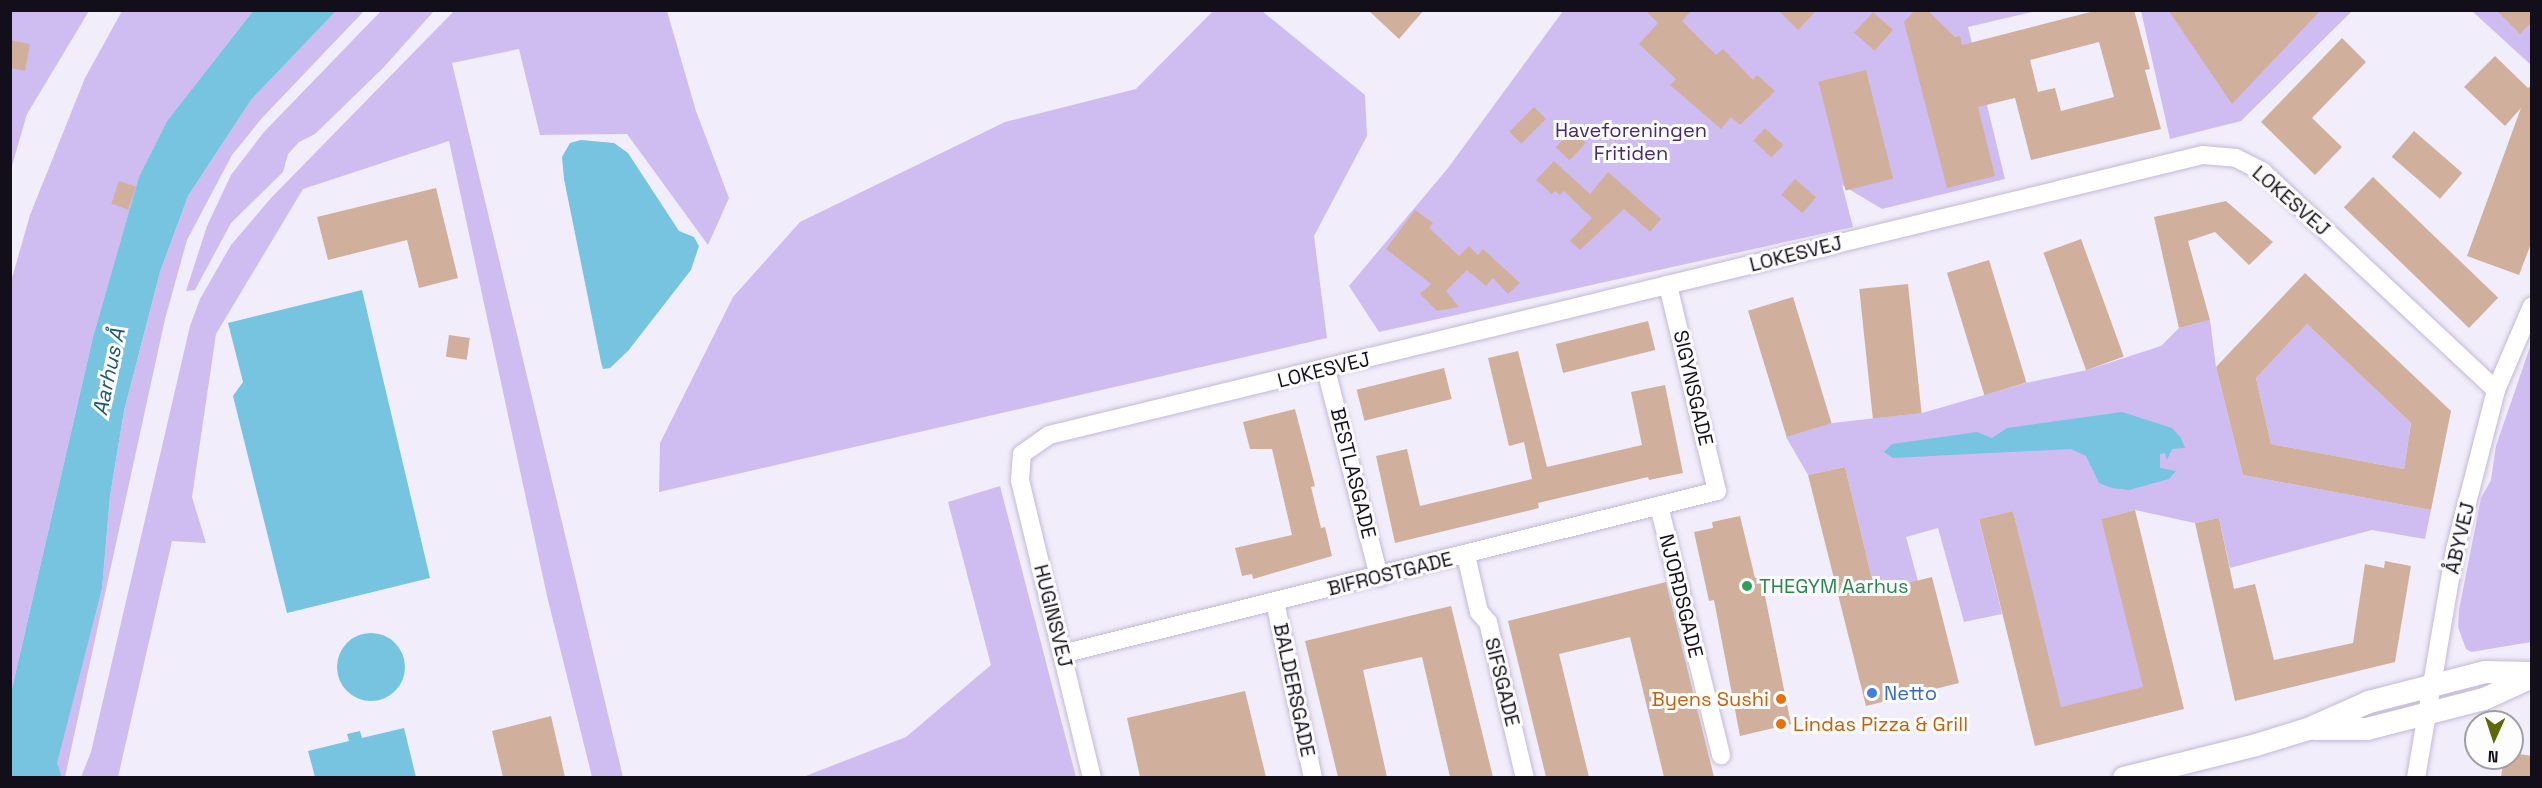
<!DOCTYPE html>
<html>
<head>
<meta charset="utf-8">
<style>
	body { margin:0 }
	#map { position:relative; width:2542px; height:788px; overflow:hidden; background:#f1edfa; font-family:"Space Grotesk",sans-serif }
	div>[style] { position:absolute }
	.green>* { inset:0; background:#cfbdf1 }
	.water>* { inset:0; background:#76c4e0 }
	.round { border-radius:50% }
	.building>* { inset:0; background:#d0b09d; transform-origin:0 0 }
	.roads { filter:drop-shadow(0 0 2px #c3b8d7) drop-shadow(0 0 2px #c3b8d7) }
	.minor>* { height:18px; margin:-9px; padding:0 9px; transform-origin:9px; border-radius:9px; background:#fff }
	.tertiary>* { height:22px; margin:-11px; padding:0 11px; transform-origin:11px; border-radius:11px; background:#fff }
	.dots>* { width:16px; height:16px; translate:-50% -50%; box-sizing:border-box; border:3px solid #fdfdfd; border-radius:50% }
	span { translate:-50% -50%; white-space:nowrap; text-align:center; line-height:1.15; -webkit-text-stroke:6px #fdfdfd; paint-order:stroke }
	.park-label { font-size:20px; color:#47296e }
	.street-label { font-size:20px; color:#130f1a }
	.leisure-label { font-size:20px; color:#27864d }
	.left { translate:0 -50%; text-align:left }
	.shop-label { font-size:20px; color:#366cbe }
	.food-label { font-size:20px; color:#c56008 }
	.right { translate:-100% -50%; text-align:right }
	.water-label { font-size:21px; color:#19586c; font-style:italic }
	.frame { position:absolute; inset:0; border:12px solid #130f1a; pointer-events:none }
	.north { position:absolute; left:2464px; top:710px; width:60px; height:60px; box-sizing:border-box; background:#fdfdfd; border:2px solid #9f9ea2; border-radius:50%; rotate:183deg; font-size:16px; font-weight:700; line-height:24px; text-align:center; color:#130f1a }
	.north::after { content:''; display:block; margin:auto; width:21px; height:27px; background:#5f6809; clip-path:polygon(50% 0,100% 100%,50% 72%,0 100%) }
</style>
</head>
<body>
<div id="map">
	<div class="green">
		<div style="clip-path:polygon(11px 11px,89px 11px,27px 114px,11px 169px)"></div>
		<div style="clip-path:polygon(122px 11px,253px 11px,167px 121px,139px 178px,93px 337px,11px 693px,10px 285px,30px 215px,85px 78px)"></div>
		<div style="clip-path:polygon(336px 11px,364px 11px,262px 118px,232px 155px,187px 240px,165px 319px,65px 777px,62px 777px,56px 763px,102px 589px,110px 496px,124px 411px,160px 272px,188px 196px,251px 100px)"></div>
		<div style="clip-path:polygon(381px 11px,434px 11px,383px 68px,315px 134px,299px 142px,288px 154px,283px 172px,231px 223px,195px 290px,186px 291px,207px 226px,231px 175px,264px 132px)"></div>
		<div style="clip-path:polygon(454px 11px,667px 11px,696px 111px,729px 198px,708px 245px,627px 134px,540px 135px,519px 49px,452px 63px,623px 777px,592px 777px,547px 596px,449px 141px,303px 189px,216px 334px,192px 497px,206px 543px,172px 541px,118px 777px,81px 777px,91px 752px,190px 326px,200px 299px,231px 245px,271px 198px)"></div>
		<div style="clip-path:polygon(1213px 11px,1262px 11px,1365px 95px,1367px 136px,1314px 236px,1327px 338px,659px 492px,660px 443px,733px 297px,800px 222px,1005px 122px,1136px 89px)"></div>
		<div style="clip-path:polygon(1563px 11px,2036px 11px,1968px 27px,2005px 179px,1882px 209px,1842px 185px,1853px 227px,1379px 332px,1349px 286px,1448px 168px)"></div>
		<div style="clip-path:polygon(2141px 11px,2352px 11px,2241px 121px,2170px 139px)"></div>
		<div style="clip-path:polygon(2472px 11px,2531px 11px,2531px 65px)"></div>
		<div style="clip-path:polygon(2210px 320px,2216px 367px,2243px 475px,2431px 510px,2425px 539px,2372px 530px,2230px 568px,2219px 518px,2195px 523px,2135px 510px,2101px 519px,2145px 687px,2059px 708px,2013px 511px,1979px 519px,2002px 614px,1964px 622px,1938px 528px,1906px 537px,1918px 581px,1875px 591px,1845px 467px,1808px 475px,1786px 437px,1832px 423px,1922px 413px,2026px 383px,2087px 370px,2161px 346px,2179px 328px)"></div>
		<div style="clip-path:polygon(2307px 324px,2411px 423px,2404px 469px,2271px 444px,2256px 378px)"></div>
		<div style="clip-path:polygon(2531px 344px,2531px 642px,2471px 652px,2466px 649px,2458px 627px,2459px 610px,2481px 498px,2491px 480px,2496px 446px)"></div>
		<div style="clip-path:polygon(1000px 486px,1076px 777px,803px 777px,906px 737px,991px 665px,948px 502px)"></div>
	</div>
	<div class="water">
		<div style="clip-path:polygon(253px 11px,336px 11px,251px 100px,188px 196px,160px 272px,124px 411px,110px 496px,102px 589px,57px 763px,62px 777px,11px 778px,11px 693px,93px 337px,139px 177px,167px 121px)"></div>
		<div style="clip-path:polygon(581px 140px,614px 143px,628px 153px,679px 231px,694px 237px,699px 246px,691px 270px,628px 351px,610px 368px,603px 369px,601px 362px,564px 179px,562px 157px,570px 143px)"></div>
		<div style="clip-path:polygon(362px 290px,430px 578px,287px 613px,233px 396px,243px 382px,228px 323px)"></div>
		<div style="clip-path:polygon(2122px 412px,2172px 428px,2181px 438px,2185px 448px,2172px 449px,2167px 460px,2165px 453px,2160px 454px,2160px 468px,2176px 471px,2169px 479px,2129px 490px,2112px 488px,2099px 483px,2086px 456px,2071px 449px,1893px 458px,1884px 452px,1892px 444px,1977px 432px,1992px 438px,2007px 428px)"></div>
		<div class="round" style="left:337px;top:633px;width:68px;height:68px"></div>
		<div style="clip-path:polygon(404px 728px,416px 777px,315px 777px,308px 751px,349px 741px,347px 734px,360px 731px,362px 738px)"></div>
	</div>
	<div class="building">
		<div style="clip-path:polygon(1368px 10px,1424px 10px,1399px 39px)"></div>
		<div style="clip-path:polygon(1645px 10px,1692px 10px,1682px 21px,1716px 55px,1723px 49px,1753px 80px,1757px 75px,1775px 91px,1740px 125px,1731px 117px,1721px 129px,1670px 85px,1676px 79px,1639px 44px,1658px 23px)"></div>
		<div style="clip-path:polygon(1778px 10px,1817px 10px,1798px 30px)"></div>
		<div style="clip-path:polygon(evenodd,1915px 10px,1927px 10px,1955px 37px,1960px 36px,1962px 45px,2098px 10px,2134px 10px,2150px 69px,2145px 70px,2161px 129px,2031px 160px,2015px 98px,1978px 107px,1995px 176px,1947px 188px,1904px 22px,1915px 10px,2099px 42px,2114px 97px,2061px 111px,2055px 88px,2038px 92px,2030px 60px,2099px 42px)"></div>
		<div style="clip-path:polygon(2168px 10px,2321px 10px,2232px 104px)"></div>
		<div style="clip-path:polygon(2496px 10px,2532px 10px,2532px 22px,2520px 34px)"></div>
		<div style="left:1873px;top:12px;width:27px;height:28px;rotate:42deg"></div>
		<div style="clip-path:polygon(2342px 38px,2366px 62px,2312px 118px,2342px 147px,2315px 175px,2261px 122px)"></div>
		<div style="clip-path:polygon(10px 40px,30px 44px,25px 71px,10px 68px)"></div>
		<div style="clip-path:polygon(2495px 56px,2528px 88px,2532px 85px,2532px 241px,2519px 275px,2467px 256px,2521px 108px,2505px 126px,2464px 87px)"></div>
		<div style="left:1866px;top:70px;width:112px;height:49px;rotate:76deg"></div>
		<div style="left:1534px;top:107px;width:17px;height:35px;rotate:45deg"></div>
		<div style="left:1765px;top:128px;width:25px;height:17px;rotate:43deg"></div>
		<div style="left:1572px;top:130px;width:19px;height:24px;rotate:43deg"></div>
		<div style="left:2414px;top:131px;width:64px;height:34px;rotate:41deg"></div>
		<div style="clip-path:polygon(1554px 161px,1590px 194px,1608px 172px,1661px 219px,1650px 232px,1624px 209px,1580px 250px,1570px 241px,1592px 218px,1564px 191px,1560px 195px,1555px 191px,1552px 194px,1536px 180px)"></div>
		<div style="left:2373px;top:177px;width:174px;height:42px;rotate:44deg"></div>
		<div style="left:1795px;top:179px;width:28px;height:21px;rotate:41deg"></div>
		<div style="left:119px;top:181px;width:18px;height:24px;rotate:19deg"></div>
		<div style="clip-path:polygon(436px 188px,458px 278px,419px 288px,407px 240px,328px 260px,317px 217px)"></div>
		<div style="clip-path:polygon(2226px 201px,2273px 242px,2249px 265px,2215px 232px,2188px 241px,2210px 320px,2179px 328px,2154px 217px)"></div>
		<div style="clip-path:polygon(1415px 210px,1433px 223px,1429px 228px,1459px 256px,1469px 246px,1478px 255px,1483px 249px,1520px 283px,1508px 294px,1493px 278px,1486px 286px,1467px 270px,1446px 291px,1459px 307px,1437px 311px,1420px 294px,1431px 284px,1386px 249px)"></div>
		<div style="left:2081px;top:239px;width:125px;height:40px;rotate:70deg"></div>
		<div style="left:1989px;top:260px;width:128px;height:44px;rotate:73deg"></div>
		<div style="clip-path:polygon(evenodd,2305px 273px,2451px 411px,2431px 510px,2243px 475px,2216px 367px,2305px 273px,2307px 324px,2411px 423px,2404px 469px,2271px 444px,2256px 378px,2307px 324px)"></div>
		<div style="left:1908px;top:284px;width:130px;height:49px;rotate:84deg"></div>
		<div style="left:1793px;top:297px;width:132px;height:47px;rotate:73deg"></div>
		<div style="left:1648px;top:321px;width:30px;height:95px;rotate:76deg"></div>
		<div style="left:449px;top:335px;width:21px;height:22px;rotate:8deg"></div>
		<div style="clip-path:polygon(1518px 351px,1547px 467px,1642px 445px,1631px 392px,1665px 385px,1683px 473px,1649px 480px,1648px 477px,1538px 503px,1539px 508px,1395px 543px,1376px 456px,1407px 449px,1420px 506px,1532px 479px,1524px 442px,1509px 446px,1488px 358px)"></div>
		<div style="left:1444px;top:368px;width:32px;height:90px;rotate:76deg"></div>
		<div style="clip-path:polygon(1295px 409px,1315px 486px,1311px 487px,1321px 528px,1325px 527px,1332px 556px,1253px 579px,1252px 574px,1242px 576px,1235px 548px,1292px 535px,1272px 449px,1250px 449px,1243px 422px)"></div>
		<div style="clip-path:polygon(1845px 467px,1875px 591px,1932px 577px,1959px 683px,1866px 706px,1808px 475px)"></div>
		<div style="clip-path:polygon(2135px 510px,2184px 709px,2035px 746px,1979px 519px,2013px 511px,2061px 707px,2143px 687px,2101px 519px)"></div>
		<div style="clip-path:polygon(1740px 516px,1755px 578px,1761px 576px,1791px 724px,1740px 736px,1714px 600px,1709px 601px,1694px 532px,1713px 528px,1712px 522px)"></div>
		<div style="clip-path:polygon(2219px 518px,2234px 589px,2255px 584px,2274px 660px,2353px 643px,2365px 564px,2384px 568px,2385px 561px,2411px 566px,2395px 662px,2235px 701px,2195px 523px)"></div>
		<div style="clip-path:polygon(1666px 582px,1714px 777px,1664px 777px,1630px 637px,1559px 654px,1589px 777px,1546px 777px,1508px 621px)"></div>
		<div style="clip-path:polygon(1451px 606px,1493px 777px,1450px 777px,1422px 657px,1363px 670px,1387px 777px,1338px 777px,1305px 641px)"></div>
		<div style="clip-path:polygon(1245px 691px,1266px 777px,1140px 777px,1127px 718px)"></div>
		<div style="clip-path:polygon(551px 716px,565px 777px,503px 777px,492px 731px)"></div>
		<div style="clip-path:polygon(2512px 753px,2532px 756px,2532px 777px,2501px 777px,2504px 758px,2512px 758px)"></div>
	</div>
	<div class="roads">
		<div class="minor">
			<div style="left:1326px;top:370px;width:214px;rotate:75.6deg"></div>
			<div style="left:1659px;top:506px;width:257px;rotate:76deg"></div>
			<div style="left:1466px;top:555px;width:58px;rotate:77.2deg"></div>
			<div style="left:1479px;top:612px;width:13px;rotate:48deg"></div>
			<div style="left:1488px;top:622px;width:160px;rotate:76.7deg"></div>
			<div style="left:1275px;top:602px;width:180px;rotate:77.8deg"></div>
			<div style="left:1062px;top:654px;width:675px;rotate:-13.97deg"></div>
			<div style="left:1717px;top:491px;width:212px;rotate:-103.4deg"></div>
			<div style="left:1092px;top:778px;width:307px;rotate:-103.6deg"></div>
			<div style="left:1020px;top:480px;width:26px;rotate:-86deg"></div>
			<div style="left:1022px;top:454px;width:33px;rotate:-35deg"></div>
			<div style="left:1049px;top:435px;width:1187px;rotate:-13.64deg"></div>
			<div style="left:2203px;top:155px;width:33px;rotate:5deg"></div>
			<div style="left:2236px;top:158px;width:30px;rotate:27deg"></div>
			<div style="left:2263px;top:172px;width:319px;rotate:43.1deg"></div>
			<div style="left:2416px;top:778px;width:231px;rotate:-80.3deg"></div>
			<div style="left:2455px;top:550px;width:165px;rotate:-75.6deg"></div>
			<div style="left:2496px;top:390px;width:91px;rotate:-66.8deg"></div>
		</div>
		<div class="tertiary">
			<div style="left:2315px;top:729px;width:52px"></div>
			<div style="left:2367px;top:729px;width:121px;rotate:-14.4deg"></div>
			<div style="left:2484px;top:699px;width:53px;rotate:-24.6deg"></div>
			<div style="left:2124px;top:778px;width:136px;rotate:-14deg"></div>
			<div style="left:2256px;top:745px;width:54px;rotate:-17.1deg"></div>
			<div style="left:2308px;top:729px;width:67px;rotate:-23.9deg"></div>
			<div style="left:2369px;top:702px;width:64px;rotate:-14.5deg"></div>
			<div style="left:2431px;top:686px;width:56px;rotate:-14.5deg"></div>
			<div style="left:2485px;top:672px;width:47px;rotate:1.2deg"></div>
		</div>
	</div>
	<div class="dots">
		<div style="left:1747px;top:586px;background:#2e9e5b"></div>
		<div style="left:1872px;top:693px;background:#3f7fe0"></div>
		<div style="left:1781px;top:699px;background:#e8710a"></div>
		<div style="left:1781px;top:724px;background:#e8710a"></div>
	</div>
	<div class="park-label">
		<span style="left:1631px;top:142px">Haveforeningen<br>Fritiden</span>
	</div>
	<div class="street-label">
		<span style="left:2291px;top:201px;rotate:41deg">LOKESVEJ</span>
		<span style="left:1796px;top:254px;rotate:-14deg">LOKESVEJ</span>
		<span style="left:1324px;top:370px;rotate:-14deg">LOKESVEJ</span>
		<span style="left:1693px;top:388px;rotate:77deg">SIGYNSGADE</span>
		<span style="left:1353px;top:473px;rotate:76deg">BESTLASGADE</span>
		<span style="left:2460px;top:538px;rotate:-77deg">ÅBYVEJ</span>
		<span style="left:1390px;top:574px;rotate:-14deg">BIFROSTGADE</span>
		<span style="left:1681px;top:596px;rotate:76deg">NJORDSGADE</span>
		<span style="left:1053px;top:616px;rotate:76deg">HUGINSVEJ</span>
		<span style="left:1502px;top:682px;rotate:76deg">SIFSGADE</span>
		<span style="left:1294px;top:690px;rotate:78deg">BALDERSGADE</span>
	</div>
	<div class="leisure-label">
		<span class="left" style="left:1759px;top:586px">THEGYM Aarhus</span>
	</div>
	<div class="shop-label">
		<span class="left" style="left:1884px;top:693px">Netto</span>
	</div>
	<div class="food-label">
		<span class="right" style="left:1769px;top:699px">Byens Sushi</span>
		<span class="left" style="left:1793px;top:724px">Lindas Pizza &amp; Grill</span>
	</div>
	<div class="water-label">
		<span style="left:109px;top:372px;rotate:-78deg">Aarhus Å</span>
	</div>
	<div class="frame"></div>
	<div class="north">N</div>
</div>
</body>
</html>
